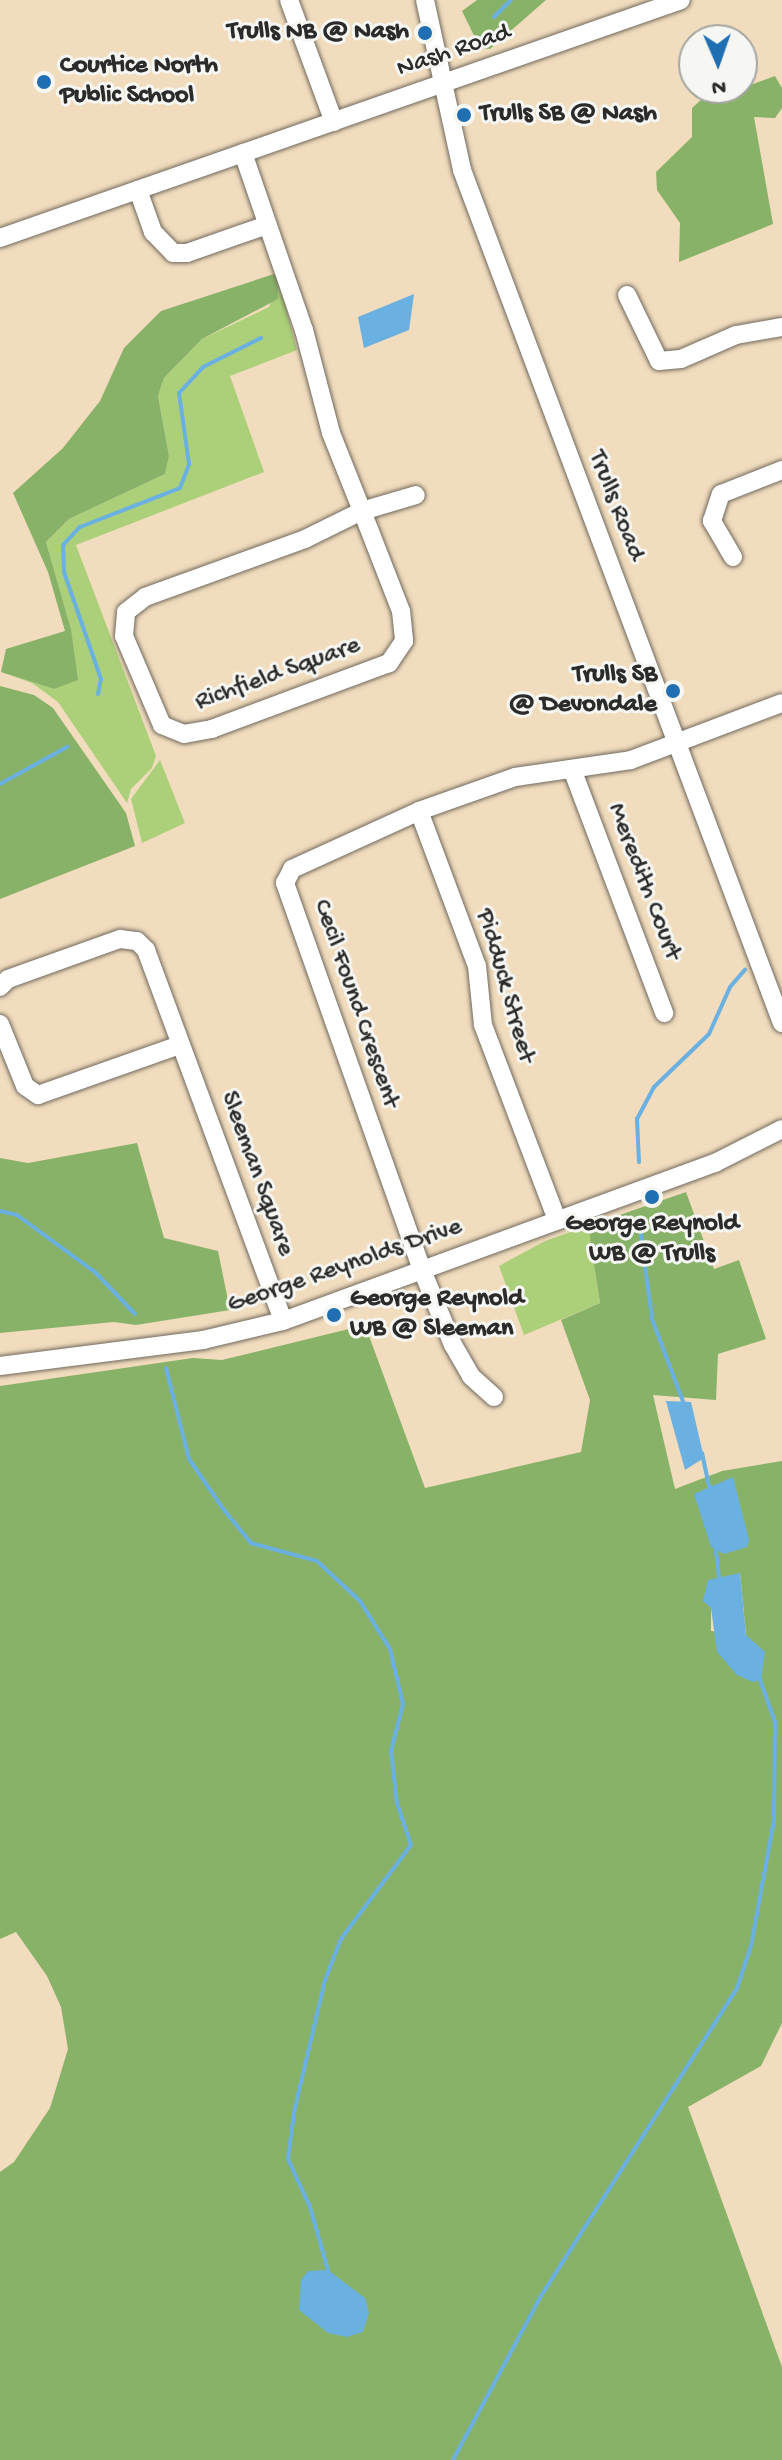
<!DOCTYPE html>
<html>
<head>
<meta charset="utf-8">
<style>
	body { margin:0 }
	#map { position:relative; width:782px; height:2460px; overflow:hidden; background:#f1dcbd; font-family:"Gochi Hand",sans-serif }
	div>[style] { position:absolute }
	.green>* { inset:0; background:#acd079 }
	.forest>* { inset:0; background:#89b269 }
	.water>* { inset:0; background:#6ab0e1 }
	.stream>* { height:4px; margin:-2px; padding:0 2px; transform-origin:2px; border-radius:2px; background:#6ab0e1 }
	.roads { filter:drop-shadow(0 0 2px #70695e) drop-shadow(0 0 2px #70695e) }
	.minor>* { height:18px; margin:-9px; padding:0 9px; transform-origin:9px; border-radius:9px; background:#fff }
	.dots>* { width:22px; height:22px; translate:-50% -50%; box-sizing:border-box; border:4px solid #f6f6f2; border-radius:50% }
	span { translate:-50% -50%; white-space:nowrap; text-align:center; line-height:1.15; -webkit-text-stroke:6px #f6f6f2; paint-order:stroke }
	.poi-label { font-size:26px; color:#2b2b2b; font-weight:700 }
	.right { translate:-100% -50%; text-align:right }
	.left { translate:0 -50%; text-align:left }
	.street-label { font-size:26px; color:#2b2b2b }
	.north { position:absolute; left:678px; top:24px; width:80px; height:80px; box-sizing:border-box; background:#f6f6f2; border:2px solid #a5a5a2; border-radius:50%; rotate:178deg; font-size:22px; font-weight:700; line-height:32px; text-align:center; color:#2b2b2b }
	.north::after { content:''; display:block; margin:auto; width:28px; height:36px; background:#1f6fb2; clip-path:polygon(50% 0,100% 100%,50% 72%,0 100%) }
</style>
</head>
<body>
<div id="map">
	<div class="green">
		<div style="clip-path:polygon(279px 281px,297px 350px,230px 376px,264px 472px,76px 545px,156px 756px,152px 768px,131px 789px,127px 803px,58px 702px,32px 683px,1px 672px,54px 689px,71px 629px,46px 542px,69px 519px,165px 474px,169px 456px,158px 396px,164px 378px,202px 339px,269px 307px)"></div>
		<div style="clip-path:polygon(160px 760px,185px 823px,142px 843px,131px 799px)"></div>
		<div style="clip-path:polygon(588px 1226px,600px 1303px,524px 1335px,499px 1266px,545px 1241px)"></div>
	</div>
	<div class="forest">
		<div style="clip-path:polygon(477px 0,546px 0,490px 49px,480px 48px,462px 11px)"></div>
		<div style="clip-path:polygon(775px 76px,782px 88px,782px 108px,775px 118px,754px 117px,773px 224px,679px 262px,680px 223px,657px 190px,656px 172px,692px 137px,692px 108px,714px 88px,742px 88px)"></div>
		<div style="clip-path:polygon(277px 273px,278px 299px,202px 339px,164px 378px,158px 396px,169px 456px,165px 474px,69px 519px,46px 542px,71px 629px,78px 680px,54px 689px,1px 672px,6px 649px,65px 631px,48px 572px,13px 493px,63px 448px,100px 401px,124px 348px,161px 311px)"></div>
		<div style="clip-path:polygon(0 686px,34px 695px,53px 708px,126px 813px,135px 846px,0 899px)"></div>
		<div style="clip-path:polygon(137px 1143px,164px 1238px,218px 1251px,230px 1310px,136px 1325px,114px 1322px,0 1333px,0 1158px,28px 1163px)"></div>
		<div style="clip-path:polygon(evenodd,686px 1192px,714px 1269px,739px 1260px,766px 1339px,718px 1354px,716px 1400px,653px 1395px,675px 1489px,722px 1471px,782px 1461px,782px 2023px,761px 2066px,688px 2107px,782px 2367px,782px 2460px,0 2460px,0 2172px,14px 2162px,50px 2108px,68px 2049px,61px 2007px,47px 1976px,16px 1932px,0 1939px,0 1386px,193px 1358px,222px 1360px,365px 1325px,425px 1488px,581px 1452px,590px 1400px,561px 1320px,600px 1303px,588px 1226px,686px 1192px,740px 1573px,746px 1635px,711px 1631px,711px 1608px,740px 1573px)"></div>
	</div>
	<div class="water">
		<div style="clip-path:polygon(414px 294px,409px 330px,364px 348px,358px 317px)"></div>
		<div style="clip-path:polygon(666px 1401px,691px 1402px,704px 1458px,685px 1470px)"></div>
		<div style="clip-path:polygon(733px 1477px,749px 1540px,747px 1547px,724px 1554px,711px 1547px,694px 1494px)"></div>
		<div style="clip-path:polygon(740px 1573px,746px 1635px,765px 1652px,761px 1680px,753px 1682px,737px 1675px,717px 1652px,711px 1608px,703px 1601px,708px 1580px)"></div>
		<div style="clip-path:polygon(328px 2270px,365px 2298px,369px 2313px,363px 2332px,347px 2337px,328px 2333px,299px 2310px,301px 2280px,308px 2271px)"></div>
	</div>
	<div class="stream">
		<div style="left:494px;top:17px;width:24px;rotate:-45deg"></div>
		<div style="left:98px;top:694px;width:15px;rotate:-79deg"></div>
		<div style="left:101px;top:679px;width:113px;rotate:-109.1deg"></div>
		<div style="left:64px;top:572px;width:27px;rotate:-92deg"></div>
		<div style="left:63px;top:545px;width:25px;rotate:-47deg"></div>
		<div style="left:80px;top:527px;width:107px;rotate:-21.3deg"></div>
		<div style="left:180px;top:488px;width:26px;rotate:-69deg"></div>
		<div style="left:189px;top:464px;width:72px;rotate:-98deg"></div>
		<div style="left:179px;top:393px;width:35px;rotate:-47deg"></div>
		<div style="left:203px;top:367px;width:65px;rotate:-26.6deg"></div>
		<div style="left:0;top:784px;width:77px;rotate:-28.9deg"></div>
		<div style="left:639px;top:1162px;width:43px;rotate:-92.7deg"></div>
		<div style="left:637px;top:1119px;width:36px;rotate:-62deg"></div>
		<div style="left:654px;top:1087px;width:76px;rotate:-43.9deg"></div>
		<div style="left:709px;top:1034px;width:51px;rotate:-65.9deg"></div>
		<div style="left:730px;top:987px;width:23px;rotate:-49deg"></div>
		<div style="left:0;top:1211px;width:17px;rotate:13deg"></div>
		<div style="left:17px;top:1215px;width:97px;rotate:36.2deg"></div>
		<div style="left:95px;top:1272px;width:58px;rotate:46.4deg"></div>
		<div style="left:639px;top:1220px;width:100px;rotate:82.5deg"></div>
		<div style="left:652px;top:1319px;width:91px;rotate:69.4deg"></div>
		<div style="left:166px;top:1368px;width:94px;rotate:75.8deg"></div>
		<div style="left:189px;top:1459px;width:62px;rotate:55.5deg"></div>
		<div style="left:224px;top:1510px;width:43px;rotate:50.7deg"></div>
		<div style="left:251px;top:1543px;width:68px;rotate:15.3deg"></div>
		<div style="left:317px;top:1561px;width:59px;rotate:42.9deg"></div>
		<div style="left:360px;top:1601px;width:57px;rotate:58deg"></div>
		<div style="left:390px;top:1649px;width:57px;rotate:76.7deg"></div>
		<div style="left:403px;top:1704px;width:49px;rotate:104.3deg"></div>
		<div style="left:391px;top:1751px;width:52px;rotate:83.4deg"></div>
		<div style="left:397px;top:1803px;width:44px;rotate:71.6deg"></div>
		<div style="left:411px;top:1845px;width:117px;rotate:126.7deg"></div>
		<div style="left:341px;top:1939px;width:44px;rotate:111.3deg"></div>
		<div style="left:325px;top:1980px;width:136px;rotate:103.2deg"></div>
		<div style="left:294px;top:2112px;width:47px;rotate:97.3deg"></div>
		<div style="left:288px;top:2159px;width:53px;rotate:65.4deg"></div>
		<div style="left:310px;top:2207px;width:66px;rotate:74.1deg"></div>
		<div style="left:702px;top:1453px;width:39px;rotate:78deg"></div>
		<div style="left:715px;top:1544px;width:35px;rotate:83deg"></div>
		<div style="left:453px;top:2460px;width:186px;rotate:-61.8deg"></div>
		<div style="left:541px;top:2296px;width:365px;rotate:-57.5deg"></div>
		<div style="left:737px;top:1988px;width:44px;rotate:-71.6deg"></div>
		<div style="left:751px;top:1946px;width:129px;rotate:-79.7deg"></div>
		<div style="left:774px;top:1819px;width:97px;rotate:-89.4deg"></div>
		<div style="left:775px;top:1722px;width:48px;rotate:-109.6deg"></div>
	</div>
	<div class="roads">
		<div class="minor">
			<div style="left:289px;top:0;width:130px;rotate:69.8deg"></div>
			<div style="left:425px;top:0;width:174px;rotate:77.7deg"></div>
			<div style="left:462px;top:170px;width:911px;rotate:69.44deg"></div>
			<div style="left:243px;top:153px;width:187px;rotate:71deg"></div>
			<div style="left:304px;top:330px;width:106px;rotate:75.3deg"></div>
			<div style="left:331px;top:433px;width:84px;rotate:68.3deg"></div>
			<div style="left:362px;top:511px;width:107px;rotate:68.7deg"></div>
			<div style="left:401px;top:611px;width:30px;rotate:84deg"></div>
			<div style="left:404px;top:641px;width:27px;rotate:124deg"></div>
			<div style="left:389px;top:663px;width:189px;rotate:159.6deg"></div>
			<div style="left:212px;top:729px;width:28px;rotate:170deg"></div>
			<div style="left:184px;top:734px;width:24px;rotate:-158deg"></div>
			<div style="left:162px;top:725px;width:97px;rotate:-113.1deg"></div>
			<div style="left:124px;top:636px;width:24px;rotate:-85deg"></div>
			<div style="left:126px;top:612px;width:24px;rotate:-38deg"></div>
			<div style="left:145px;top:597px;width:170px;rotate:-19.9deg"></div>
			<div style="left:305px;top:539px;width:64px;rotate:-26.2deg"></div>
			<div style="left:362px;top:511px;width:56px;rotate:-16.5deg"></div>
			<div style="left:138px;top:190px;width:45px;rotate:70.3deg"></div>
			<div style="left:153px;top:232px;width:29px;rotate:46deg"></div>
			<div style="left:173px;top:253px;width:14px"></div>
			<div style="left:187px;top:253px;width:85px;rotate:-19.3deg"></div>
			<div style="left:0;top:238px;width:721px;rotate:-19.26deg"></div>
			<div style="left:627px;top:295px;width:73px;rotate:64.1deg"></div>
			<div style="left:659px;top:361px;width:22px;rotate:-5deg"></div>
			<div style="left:681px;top:359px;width:60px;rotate:-23.6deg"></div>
			<div style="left:736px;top:335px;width:47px;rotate:-9.9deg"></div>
			<div style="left:733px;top:557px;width:42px;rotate:-120.3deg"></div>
			<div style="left:712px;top:521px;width:28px;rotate:-72deg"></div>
			<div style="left:721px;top:494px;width:66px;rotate:-21.5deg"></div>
			<div style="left:572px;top:769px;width:261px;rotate:69.3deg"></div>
			<div style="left:419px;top:811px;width:165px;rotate:69.5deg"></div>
			<div style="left:477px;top:966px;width:59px;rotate:84.2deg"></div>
			<div style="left:483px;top:1025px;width:209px;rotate:69.2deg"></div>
			<div style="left:0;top:987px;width:11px;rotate:-45deg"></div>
			<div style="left:8px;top:979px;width:119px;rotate:-19.7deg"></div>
			<div style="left:120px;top:939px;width:17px;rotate:7deg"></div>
			<div style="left:137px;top:941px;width:13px;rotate:45deg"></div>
			<div style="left:146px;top:950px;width:395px;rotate:69.7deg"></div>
			<div style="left:0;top:1024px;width:67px;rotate:68deg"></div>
			<div style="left:25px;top:1086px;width:16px;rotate:35deg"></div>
			<div style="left:38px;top:1095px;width:151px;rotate:-19.4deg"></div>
			<div style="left:0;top:1366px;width:205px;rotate:-7.3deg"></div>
			<div style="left:203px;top:1340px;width:82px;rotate:-13.4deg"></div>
			<div style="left:283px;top:1321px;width:460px;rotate:-20.1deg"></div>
			<div style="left:715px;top:1163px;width:75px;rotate:-26.9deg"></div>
			<div style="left:494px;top:1397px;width:31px;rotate:-138deg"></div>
			<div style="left:471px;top:1376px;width:36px;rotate:-120deg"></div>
			<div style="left:453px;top:1345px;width:81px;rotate:-112.5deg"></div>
			<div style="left:422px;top:1270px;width:411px;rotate:-109.5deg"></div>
			<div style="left:285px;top:883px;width:16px;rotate:-63deg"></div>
			<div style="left:292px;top:869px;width:140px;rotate:-24.5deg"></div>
			<div style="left:419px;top:811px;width:102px;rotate:-19.5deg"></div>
			<div style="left:515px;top:777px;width:117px;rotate:-8.3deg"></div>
			<div style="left:631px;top:760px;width:161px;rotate:-20.7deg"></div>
		</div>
	</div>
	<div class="dots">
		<div style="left:425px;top:33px;background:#1f6fb2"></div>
		<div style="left:44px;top:82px;background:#1f6fb2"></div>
		<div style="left:464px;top:115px;background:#1f6fb2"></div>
		<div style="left:673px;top:691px;background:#1f6fb2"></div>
		<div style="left:652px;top:1197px;background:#1f6fb2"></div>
		<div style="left:334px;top:1315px;background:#1f6fb2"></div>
	</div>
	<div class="poi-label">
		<span class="right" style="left:409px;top:33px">Trulls NB @ Nash</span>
		<span class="left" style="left:60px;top:82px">Courtice North<br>Public School</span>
		<span class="left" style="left:480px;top:115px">Trulls SB @ Nash</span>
		<span class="right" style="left:657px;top:691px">Trulls SB<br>@ Devondale</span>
		<span style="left:652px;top:1240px">George Reynold<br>WB @ Trulls</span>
		<span class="left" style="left:350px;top:1315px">George Reynold<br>WB @ Sleeman</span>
	</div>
	<div class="street-label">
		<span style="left:454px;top:52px;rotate:-19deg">Nash Road</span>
		<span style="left:615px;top:506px;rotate:69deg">Trulls Road</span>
		<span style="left:278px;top:675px;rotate:-20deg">Richfield Square</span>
		<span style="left:643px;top:882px;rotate:69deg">Meredith Court</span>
		<span style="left:504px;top:986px;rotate:74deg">Pidduck Street</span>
		<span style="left:355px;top:1004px;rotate:71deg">Cecil Found Crescent</span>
		<span style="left:256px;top:1174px;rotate:70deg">Sleeman Square</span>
		<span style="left:345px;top:1267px;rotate:-19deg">George Reynolds Drive</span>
	</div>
	<div class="north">N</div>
</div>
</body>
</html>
